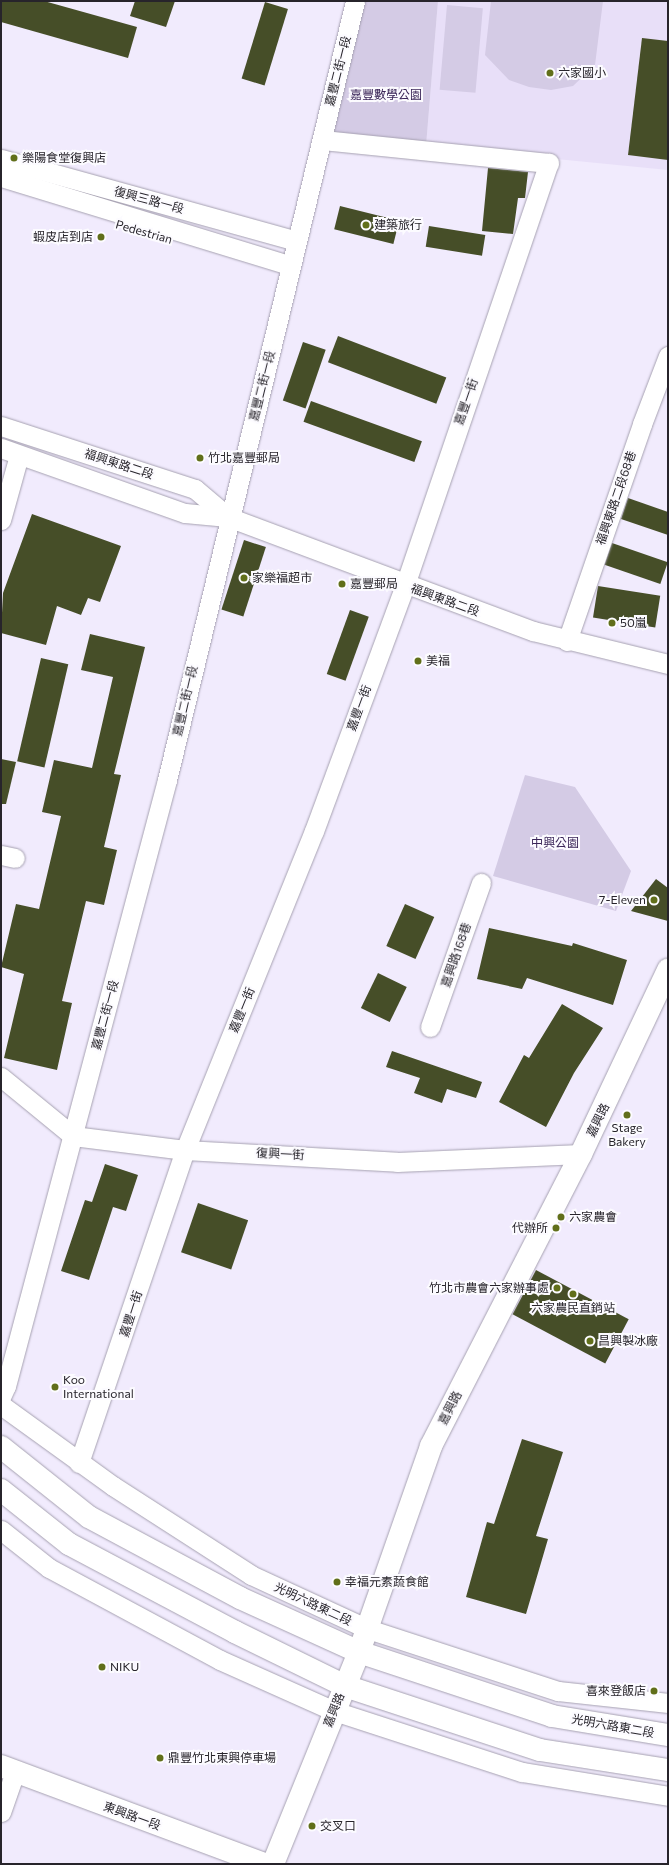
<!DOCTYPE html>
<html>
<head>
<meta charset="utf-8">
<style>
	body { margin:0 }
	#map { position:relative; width:669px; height:1865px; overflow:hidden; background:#f1ebfd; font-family:Commissioner,"Noto Sans TC",sans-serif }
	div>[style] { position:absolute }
	.built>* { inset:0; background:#e8dff8 }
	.green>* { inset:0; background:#d4cbe5; transform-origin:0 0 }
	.building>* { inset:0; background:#464e28; transform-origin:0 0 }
	.roads { filter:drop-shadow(0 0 1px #a6a1b1) drop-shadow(0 0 1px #a6a1b1) }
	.street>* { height:19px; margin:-9.5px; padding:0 9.5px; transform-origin:9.5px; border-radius:9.5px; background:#fff }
	.secondary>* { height:22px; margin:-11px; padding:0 11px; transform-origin:11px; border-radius:11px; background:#fff }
	.dots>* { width:11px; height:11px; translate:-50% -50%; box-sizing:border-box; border:2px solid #fcfbff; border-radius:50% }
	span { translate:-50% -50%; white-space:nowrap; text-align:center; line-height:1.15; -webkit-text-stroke:4px #fcfbff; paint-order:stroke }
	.street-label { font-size:12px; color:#27242b }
	.poi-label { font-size:12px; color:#27242b }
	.left { translate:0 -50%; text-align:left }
	.right { translate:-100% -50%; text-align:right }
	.park-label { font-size:12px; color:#3a2558 }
	.frame { position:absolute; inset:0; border:2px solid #27242b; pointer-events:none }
</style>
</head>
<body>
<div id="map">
	<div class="built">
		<div style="clip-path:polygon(438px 1px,668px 1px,668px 170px,426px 146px)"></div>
	</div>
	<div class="green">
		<div style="clip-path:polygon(363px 1px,438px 1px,426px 146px,332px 133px)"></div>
		<div style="clip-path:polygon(491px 1px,603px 1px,595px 65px,573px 86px,551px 90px,529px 87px,509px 80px,485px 55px)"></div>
		<div style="left:447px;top:5px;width:36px;height:85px;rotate:5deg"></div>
		<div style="clip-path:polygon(525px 775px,575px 787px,631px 871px,616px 911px,493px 876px)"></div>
	</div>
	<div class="building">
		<div style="clip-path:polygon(1px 1px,44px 1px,137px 27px,128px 58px,1px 22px)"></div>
		<div style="clip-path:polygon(135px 1px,175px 1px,166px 27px,130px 16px)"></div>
		<div style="left:265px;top:2px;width:24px;height:80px;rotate:17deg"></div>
		<div style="clip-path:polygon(642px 38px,668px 41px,668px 160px,628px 155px)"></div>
		<div style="clip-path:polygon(488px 168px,528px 172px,525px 198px,518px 198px,513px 234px,482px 231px)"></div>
		<div style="left:340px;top:206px;width:61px;height:24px;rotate:14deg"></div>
		<div style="left:429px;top:226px;width:57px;height:21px;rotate:9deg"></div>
		<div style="left:338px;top:336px;width:116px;height:28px;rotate:21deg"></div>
		<div style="left:303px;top:342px;width:24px;height:62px;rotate:19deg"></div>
		<div style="left:311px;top:401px;width:118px;height:22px;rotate:20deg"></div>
		<div style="clip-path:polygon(628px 498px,668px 512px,668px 535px,621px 519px)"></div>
		<div style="clip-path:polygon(32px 514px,121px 546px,100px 602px,88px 598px,81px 615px,57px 606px,46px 645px,1px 633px,3px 593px)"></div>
		<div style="left:244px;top:540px;width:23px;height:73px;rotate:18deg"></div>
		<div style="left:612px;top:543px;width:59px;height:23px;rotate:19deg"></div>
		<div style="left:598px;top:586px;width:63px;height:32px;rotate:9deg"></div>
		<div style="left:350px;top:610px;width:20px;height:68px;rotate:20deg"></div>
		<div style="clip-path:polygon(90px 634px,145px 647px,114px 774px,121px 775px,104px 847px,117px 850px,104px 905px,86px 901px,62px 1001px,72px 1003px,57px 1070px,4px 1058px,24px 974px,1px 967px,16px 904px,39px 909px,61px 816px,42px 812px,54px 760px,92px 768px,113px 677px,81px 670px)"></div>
		<div style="left:41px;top:658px;width:28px;height:106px;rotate:13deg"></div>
		<div style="clip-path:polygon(1px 759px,16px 762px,6px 804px,1px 804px)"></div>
		<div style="clip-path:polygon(656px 879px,668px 888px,668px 921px,631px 911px)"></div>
		<div style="left:405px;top:904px;width:32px;height:46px;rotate:24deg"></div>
		<div style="clip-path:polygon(489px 928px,572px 946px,573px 943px,627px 960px,613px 1005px,527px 978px,522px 989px,477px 979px)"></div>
		<div style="left:378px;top:973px;width:32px;height:39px;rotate:26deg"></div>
		<div style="clip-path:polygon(562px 1004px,603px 1028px,574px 1073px,546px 1127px,499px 1102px,524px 1055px,529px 1058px)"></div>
		<div style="clip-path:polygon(392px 1051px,482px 1082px,476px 1098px,447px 1089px,442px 1103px,414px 1093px,420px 1078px,386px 1067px)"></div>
		<div style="clip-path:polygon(105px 1164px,138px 1175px,126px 1211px,113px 1207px,89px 1280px,61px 1271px,85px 1200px,92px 1202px)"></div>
		<div style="left:198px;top:1203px;width:53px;height:52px;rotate:19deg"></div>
		<div style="left:536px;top:1270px;width:105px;height:50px;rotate:28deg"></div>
		<div style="clip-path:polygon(522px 1439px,563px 1452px,536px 1536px,548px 1539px,526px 1614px,466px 1597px,487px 1522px,494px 1524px)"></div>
	</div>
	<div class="roads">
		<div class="street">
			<div style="left:1px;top:159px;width:306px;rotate:15.5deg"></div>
			<div style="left:1px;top:177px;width:301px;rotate:17deg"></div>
			<div style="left:1px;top:426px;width:204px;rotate:18deg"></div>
			<div style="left:195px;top:489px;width:43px;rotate:40.3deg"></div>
			<div style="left:1px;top:448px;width:195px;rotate:19.5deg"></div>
			<div style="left:185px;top:513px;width:43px;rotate:5.3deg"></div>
			<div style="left:228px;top:517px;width:326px;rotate:20.5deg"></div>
			<div style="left:533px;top:631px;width:139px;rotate:13.7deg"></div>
			<div style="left:1px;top:520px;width:67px;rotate:-74.5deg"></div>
			<div style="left:567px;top:641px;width:230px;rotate:-70.9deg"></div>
			<div style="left:642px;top:424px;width:73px;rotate:-69.1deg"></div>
			<div style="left:1px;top:855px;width:14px;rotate:12deg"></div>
			<div style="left:430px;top:1027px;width:153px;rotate:-70.5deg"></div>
			<div style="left:1px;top:1077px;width:93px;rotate:39.3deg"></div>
			<div style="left:73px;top:1136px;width:113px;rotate:7.1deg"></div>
			<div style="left:185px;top:1150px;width:212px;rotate:3.2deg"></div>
			<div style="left:397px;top:1162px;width:184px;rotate:-2.5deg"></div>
			<div style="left:1px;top:1397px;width:12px;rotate:-66deg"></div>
			<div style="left:6px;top:1386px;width:627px;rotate:-75.12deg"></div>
			<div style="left:167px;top:780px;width:801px;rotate:-76.43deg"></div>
			<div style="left:1px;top:1405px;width:138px;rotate:35.9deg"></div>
			<div style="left:113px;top:1486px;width:164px;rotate:32.8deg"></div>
			<div style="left:251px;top:1575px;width:129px;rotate:24.8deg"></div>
			<div style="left:368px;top:1629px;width:200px;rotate:18.1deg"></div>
			<div style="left:558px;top:1691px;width:111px;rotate:6.2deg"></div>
			<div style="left:79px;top:1463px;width:330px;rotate:-71.3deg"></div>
			<div style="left:185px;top:1150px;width:344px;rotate:-68deg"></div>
			<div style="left:314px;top:831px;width:262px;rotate:-69.7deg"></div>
			<div style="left:405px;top:585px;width:446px;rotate:-71.2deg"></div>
			<div style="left:549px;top:163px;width:228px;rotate:-174.2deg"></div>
			<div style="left:1px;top:1530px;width:61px;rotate:38.4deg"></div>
			<div style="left:49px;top:1568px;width:194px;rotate:28.3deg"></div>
			<div style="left:220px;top:1660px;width:125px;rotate:24.1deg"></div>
			<div style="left:334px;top:1711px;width:198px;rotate:18deg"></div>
			<div style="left:522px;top:1772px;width:148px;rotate:9.3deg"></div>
			<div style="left:1px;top:1812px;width:42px;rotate:-70.7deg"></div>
		</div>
		<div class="secondary">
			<div style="left:1px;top:1447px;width:112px;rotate:38.5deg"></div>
			<div style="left:89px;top:1517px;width:171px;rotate:28.2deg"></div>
			<div style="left:240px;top:1598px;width:131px;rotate:24.4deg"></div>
			<div style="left:359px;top:1652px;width:203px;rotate:18.3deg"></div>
			<div style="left:552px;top:1716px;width:118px;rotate:9.3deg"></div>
			<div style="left:1px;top:1490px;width:87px;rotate:38.5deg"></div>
			<div style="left:69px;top:1544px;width:188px;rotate:27.9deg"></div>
			<div style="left:235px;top:1632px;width:123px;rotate:26.1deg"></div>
			<div style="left:345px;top:1686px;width:205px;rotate:18.2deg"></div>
			<div style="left:540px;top:1750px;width:130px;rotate:8.9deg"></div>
			<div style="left:1px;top:1766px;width:281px;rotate:20.4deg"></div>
			<div style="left:273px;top:1864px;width:229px;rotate:-67.9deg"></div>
			<div style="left:359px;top:1652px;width:218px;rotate:-70.7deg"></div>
			<div style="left:431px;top:1446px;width:328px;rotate:-62.8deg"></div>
			<div style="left:581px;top:1154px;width:204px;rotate:-64.7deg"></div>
		</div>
	</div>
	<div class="dots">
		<div style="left:550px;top:73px;background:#616f1a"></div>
		<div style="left:14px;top:158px;background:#616f1a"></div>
		<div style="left:366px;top:225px;background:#616f1a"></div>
		<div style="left:101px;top:237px;background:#616f1a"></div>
		<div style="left:200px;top:458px;background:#616f1a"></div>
		<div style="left:244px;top:578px;background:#616f1a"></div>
		<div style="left:342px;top:584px;background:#616f1a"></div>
		<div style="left:612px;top:623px;background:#616f1a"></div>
		<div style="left:418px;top:661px;background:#616f1a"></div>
		<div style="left:654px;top:900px;background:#616f1a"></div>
		<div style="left:627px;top:1115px;background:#616f1a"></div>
		<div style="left:561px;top:1217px;background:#616f1a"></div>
		<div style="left:556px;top:1228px;background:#616f1a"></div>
		<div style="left:557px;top:1288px;background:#616f1a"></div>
		<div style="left:573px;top:1294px;background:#616f1a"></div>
		<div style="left:590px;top:1341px;background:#616f1a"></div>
		<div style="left:55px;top:1387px;background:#616f1a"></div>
		<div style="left:337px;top:1582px;background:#616f1a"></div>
		<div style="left:102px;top:1667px;background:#616f1a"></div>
		<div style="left:654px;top:1691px;background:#616f1a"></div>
		<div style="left:160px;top:1758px;background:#616f1a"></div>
		<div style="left:312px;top:1826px;background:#616f1a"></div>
	</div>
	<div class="street-label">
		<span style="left:338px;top:71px;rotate:-76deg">嘉豐二街一段</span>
		<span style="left:149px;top:200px;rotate:15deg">復興三路一段</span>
		<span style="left:144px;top:232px;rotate:16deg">Pedestrian</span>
		<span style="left:262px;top:386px;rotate:-76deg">嘉豐二街一段</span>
		<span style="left:466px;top:402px;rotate:-71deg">嘉豐一街</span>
		<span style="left:119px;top:464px;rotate:18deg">福興東路二段</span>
		<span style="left:616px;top:498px;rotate:-71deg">福興東路二段68巷</span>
		<span style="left:445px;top:600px;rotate:20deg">福興東路二段</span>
		<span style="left:185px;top:701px;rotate:-77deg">嘉豐二街一段</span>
		<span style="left:359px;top:708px;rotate:-70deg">嘉豐一街</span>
		<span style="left:456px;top:955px;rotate:-71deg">嘉興路168巷</span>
		<span style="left:242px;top:1010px;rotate:-68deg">嘉豐一街</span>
		<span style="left:105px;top:1015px;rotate:-75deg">嘉豐二街一段</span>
		<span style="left:598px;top:1120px;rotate:-64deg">嘉興路</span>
		<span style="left:280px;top:1154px;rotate:3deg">復興一街</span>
		<span style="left:131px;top:1314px;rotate:-72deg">嘉豐一街</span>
		<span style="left:450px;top:1408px;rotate:-63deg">嘉興路</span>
		<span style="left:313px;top:1604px;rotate:25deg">光明六路東二段</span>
		<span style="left:334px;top:1710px;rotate:-68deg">嘉興路</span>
		<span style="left:613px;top:1726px;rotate:10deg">光明六路東二段</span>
		<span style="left:132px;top:1816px;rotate:20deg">東興路一段</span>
	</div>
	<div class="poi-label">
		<span class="left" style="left:558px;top:73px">六家國小</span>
		<span class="left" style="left:22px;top:158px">樂陽食堂復興店</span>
		<span class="left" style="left:374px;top:225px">建築旅行</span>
		<span class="right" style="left:93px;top:237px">蝦皮店到店</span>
		<span class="left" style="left:208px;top:458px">竹北嘉豐郵局</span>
		<span class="left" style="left:252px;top:578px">家樂福超市</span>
		<span class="left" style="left:350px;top:584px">嘉豐郵局</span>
		<span class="left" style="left:620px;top:623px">50嵐</span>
		<span class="left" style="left:426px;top:661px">美福</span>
		<span class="right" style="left:646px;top:900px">7-Eleven</span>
		<span style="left:627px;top:1135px">Stage<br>Bakery</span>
		<span class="left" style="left:569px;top:1217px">六家農會</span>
		<span class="right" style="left:548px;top:1228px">代辦所</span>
		<span class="right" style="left:549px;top:1288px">竹北市農會六家辦事處</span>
		<span style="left:573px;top:1308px">六家農民直銷站</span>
		<span class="left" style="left:598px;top:1341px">昌興製冰廠</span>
		<span class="left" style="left:63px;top:1387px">Koo<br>International</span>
		<span class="left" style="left:345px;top:1582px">幸福元素蔬食館</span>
		<span class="left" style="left:110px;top:1667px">NIKU</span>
		<span class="right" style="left:646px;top:1691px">喜來登飯店</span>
		<span class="left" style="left:168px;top:1758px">鼎豐竹北東興停車場</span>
		<span class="left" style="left:320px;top:1826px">交叉口</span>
	</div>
	<div class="park-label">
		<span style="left:386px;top:95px">嘉豐數學公園</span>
		<span style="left:555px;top:843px">中興公園</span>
	</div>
	<div class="frame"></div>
</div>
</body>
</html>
